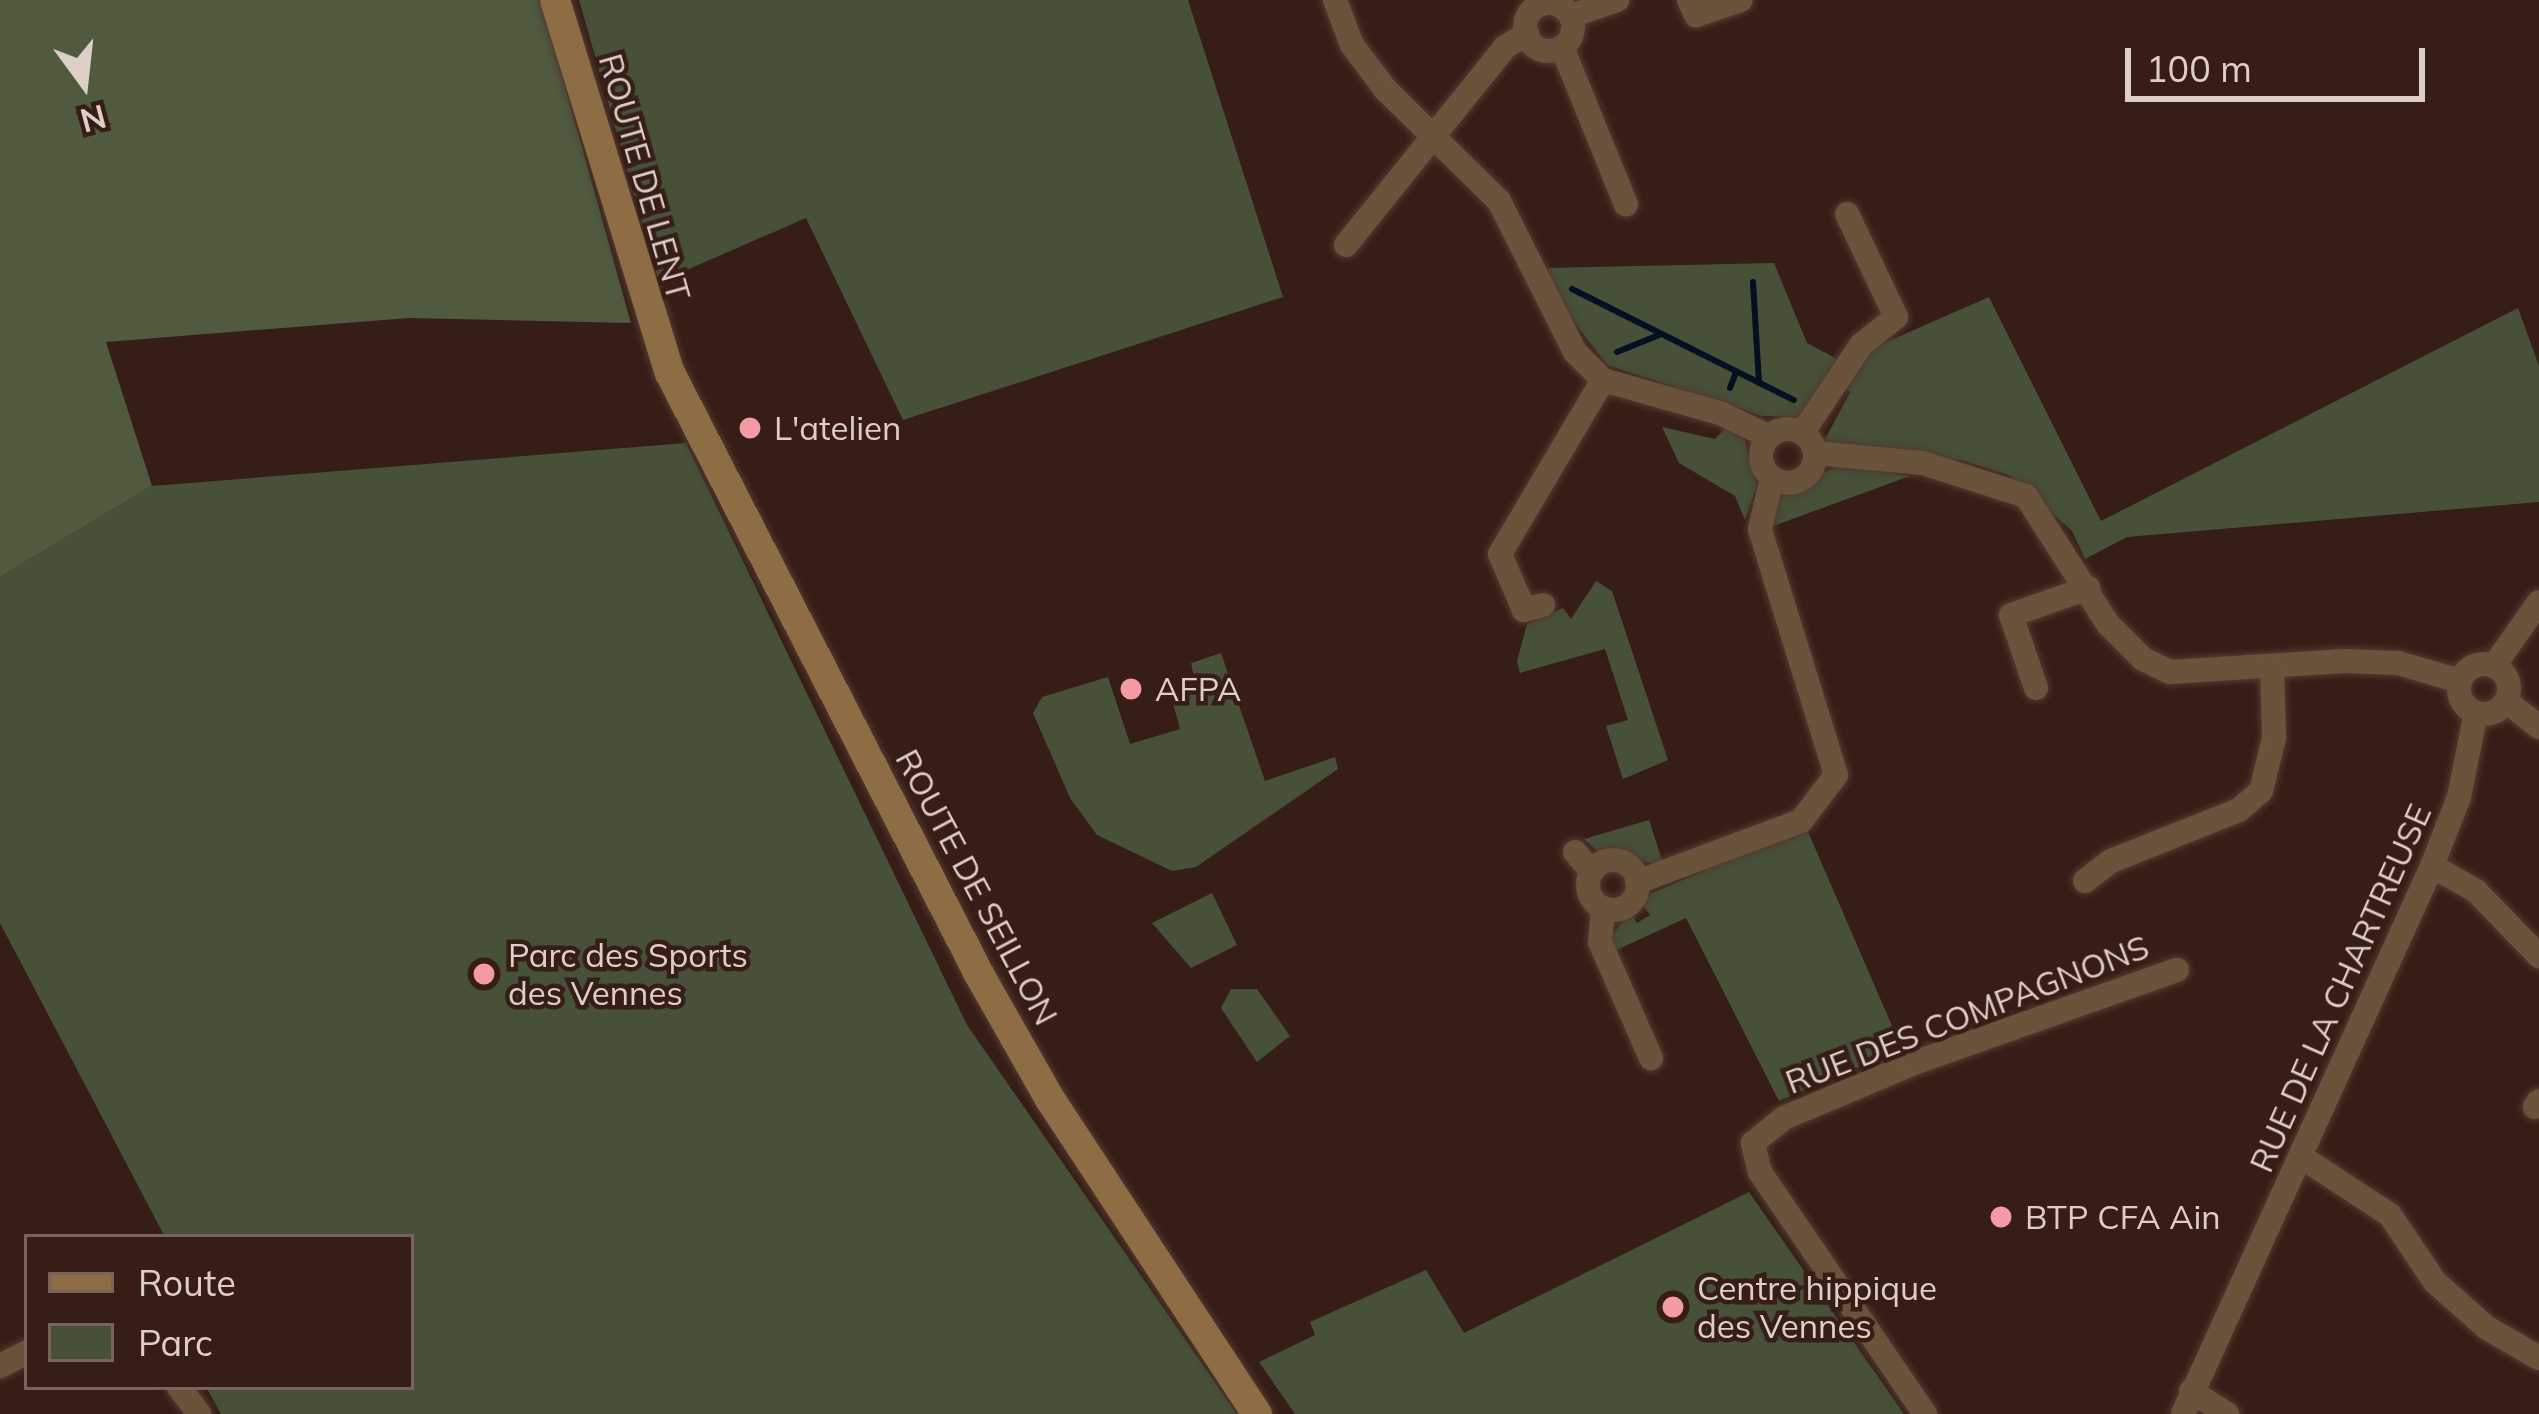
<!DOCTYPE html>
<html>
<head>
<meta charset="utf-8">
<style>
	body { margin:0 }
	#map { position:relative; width:2539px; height:1414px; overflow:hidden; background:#361e16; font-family:Mulish,sans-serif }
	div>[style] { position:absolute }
	.green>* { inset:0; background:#465138 }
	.forest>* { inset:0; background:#4f5a3f }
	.stream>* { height:6px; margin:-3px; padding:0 3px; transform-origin:3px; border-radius:3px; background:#050f23 }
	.roads { filter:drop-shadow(0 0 3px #513a32) drop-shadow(0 0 3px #513a32) }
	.street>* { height:24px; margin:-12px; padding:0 12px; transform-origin:12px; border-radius:12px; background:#69533a }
	.street>.ring { margin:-12px; padding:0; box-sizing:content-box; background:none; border:24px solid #69533a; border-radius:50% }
	.secondary>* { height:30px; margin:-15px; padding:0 15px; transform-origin:15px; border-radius:15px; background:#8e6c44 }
	.dots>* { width:33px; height:33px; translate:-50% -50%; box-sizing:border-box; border:6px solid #361e16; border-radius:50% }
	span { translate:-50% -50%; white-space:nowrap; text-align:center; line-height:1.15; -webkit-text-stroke:9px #361e16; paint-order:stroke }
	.street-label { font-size:33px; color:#decec8 }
	.poi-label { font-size:33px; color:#decec8 }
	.left { translate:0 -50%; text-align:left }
	.legend { position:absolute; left:24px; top:1234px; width:390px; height:156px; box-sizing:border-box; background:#361e16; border:3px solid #79645d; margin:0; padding:15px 21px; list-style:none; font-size:36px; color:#decec8 }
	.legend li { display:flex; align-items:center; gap:24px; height:60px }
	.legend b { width:60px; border:3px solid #79645d }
	.north { position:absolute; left:24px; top:24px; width:120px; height:120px; -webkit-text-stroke:9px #361e16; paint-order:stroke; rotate:165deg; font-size:33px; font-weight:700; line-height:48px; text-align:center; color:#decec8 }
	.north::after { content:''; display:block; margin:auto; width:42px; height:54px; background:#decec8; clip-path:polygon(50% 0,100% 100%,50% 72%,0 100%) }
	.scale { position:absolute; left:2125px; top:48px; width:300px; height:54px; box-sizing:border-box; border:6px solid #decec8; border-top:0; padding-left:15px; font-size:36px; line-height:42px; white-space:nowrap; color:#decec8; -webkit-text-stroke:9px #361e16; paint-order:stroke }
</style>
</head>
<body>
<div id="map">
	<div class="green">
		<div style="clip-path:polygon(579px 0,1188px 0,1283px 297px,903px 420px,806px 218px,659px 282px)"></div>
		<div style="clip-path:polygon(1774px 263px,1807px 343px,1837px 359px,1802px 417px,1762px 416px,1607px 365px,1563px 308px,1547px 268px)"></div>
		<div style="clip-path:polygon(1989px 297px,2101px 521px,2518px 308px,2539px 366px,2539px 502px,2127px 537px,2085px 559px,2072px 531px,2009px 475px,1960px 460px,1822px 445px,1850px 392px,1840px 382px,1859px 354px)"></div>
		<div style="clip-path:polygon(1662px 427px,1715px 439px,1726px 427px,1744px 437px,1757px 486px,1745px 520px,1735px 496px,1679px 463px)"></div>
		<div style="clip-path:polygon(686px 443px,967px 1025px,1237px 1414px,221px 1414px,206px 1387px,411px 1387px,411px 1237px,165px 1237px,0 923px,0 577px,152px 486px)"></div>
		<div style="clip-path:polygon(1839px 465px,1910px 476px,1773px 526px,1778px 497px)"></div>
		<div style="clip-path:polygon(1596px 581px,1612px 591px,1668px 760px,1623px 779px,1606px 726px,1628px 720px,1605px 649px,1520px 673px,1517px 661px,1527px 624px,1563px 608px,1571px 619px)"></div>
		<div style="clip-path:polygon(1221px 653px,1265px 781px,1335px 757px,1338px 769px,1196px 867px,1172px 871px,1097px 835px,1070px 798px,1033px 713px,1042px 697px,1108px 677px,1130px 744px,1180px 729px,1169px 689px,1195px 681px,1191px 663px)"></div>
		<div style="clip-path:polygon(1649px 820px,1664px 866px,1597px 851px,1584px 839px)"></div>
		<div style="clip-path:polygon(1806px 827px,1902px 1049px,1779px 1101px,1686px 918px,1612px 952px,1610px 938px,1630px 911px,1637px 923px,1650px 915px,1641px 903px,1652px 893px)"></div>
		<div style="clip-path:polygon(1212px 893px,1237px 945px,1191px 968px,1152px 923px)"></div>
		<div style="clip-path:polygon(1231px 989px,1257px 989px,1290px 1036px,1257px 1062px,1221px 1008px)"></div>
		<div style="clip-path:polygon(1749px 1192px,1904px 1414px,1295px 1414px,1259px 1362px,1315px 1335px,1310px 1322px,1426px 1270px,1464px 1333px)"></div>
	</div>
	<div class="forest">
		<div style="clip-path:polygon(0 0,541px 0,631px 323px,409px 318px,106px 342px,152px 486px,0 577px)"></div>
	</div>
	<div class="stream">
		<div style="left:1753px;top:282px;width:101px;rotate:86.6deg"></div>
		<div style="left:1572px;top:289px;width:248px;rotate:26.6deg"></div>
		<div style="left:1617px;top:352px;width:45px;rotate:-22deg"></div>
		<div style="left:1730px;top:388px;width:17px;rotate:-69deg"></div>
	</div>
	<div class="roads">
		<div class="street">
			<div style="left:1335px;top:0;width:48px;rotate:69.3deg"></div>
			<div style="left:1352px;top:45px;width:56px;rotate:52.9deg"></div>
			<div style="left:1386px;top:90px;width:158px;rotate:44.5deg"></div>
			<div style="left:1499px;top:201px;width:169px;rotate:63.3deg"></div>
			<div style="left:1575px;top:352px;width:40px;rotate:45deg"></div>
			<div style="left:1603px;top:380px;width:122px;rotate:15.8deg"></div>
			<div style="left:1720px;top:413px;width:53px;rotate:25.6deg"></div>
			<div style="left:1689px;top:0;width:17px;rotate:65deg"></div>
			<div style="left:1696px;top:15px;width:47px;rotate:-18.4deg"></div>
			<div class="ring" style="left:1525px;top:3px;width:24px;height:24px"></div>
			<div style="left:1571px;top:16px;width:49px;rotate:-19.2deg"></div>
			<div style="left:1562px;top:47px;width:170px;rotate:67.9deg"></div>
			<div style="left:1346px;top:245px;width:254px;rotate:-51.2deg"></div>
			<div style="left:1505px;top:47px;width:26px;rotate:-31deg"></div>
			<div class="ring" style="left:1761px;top:429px;width:30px;height:30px"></div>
			<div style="left:1803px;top:432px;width:105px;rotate:-56.3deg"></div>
			<div style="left:1861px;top:345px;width:45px;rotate:-38.7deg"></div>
			<div style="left:1896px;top:317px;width:114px;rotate:-115.4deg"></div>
			<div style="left:1815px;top:453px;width:108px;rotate:5.3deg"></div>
			<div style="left:1923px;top:463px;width:108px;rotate:17.8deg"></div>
			<div style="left:2026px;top:496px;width:152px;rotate:57.4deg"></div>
			<div style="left:2108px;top:624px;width:49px;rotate:45deg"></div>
			<div style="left:2143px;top:659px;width:30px;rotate:26deg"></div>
			<div style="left:2170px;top:672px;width:175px;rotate:-3.6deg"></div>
			<div style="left:2345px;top:661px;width:53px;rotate:2.2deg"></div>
			<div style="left:2398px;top:663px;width:65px;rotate:16.2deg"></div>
			<div style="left:1543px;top:605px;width:20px;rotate:165deg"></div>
			<div style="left:1524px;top:610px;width:61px;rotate:-113.2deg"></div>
			<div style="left:1500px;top:554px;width:202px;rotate:-59.4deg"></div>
			<div class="ring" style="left:2459px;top:664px;width:26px;height:26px"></div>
			<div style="left:2494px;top:666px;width:78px;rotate:-54.9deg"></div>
			<div style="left:2036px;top:688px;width:77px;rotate:-108.9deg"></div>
			<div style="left:2011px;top:615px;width:82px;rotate:-19.3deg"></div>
			<div style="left:2506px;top:701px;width:42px;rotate:38.2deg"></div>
			<div style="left:1575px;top:852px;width:26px;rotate:50deg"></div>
			<div class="ring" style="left:1588px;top:860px;width:26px;height:26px"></div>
			<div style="left:2432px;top:866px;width:51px;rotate:29.6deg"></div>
			<div style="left:2476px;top:891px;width:91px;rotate:45.9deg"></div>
			<div style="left:2085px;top:881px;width:33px;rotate:-38deg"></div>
			<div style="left:2111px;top:861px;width:138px;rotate:-21.7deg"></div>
			<div style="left:2239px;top:810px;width:29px;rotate:-41deg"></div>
			<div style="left:2261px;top:791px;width:55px;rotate:-76.2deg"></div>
			<div style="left:2274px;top:738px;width:70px;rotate:-91.6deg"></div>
			<div style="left:1637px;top:882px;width:175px;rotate:-20.4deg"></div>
			<div style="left:1801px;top:821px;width:58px;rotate:-52.7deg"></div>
			<div style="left:1836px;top:775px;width:257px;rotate:-107.2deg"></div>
			<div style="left:1760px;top:529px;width:52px;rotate:-76.8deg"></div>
			<div style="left:1603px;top:908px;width:34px;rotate:95deg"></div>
			<div style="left:1600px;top:942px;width:127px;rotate:66.3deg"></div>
			<div style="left:2535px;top:1107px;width:7px;rotate:-56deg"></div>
			<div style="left:2303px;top:1158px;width:104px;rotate:33.2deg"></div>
			<div style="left:2390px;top:1215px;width:81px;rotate:56.1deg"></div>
			<div style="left:2435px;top:1282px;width:69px;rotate:41.5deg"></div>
			<div style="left:2487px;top:1328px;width:60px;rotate:30deg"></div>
			<div style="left:0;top:1366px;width:30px;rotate:-27deg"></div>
			<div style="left:179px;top:1387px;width:34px;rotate:53deg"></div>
			<div style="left:2191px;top:1391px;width:43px;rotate:32.6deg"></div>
			<div style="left:1925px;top:1414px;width:293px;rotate:-124.3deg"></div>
			<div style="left:1760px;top:1172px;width:30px;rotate:-104deg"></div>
			<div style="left:1753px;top:1143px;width:40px;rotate:-39deg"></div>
			<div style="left:1784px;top:1118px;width:141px;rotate:-22.9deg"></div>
			<div style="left:1914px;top:1063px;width:279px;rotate:-19.5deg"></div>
			<div style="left:2183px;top:1414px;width:602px;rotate:-65.56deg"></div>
			<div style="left:2432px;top:866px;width:74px;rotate:-68.6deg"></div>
			<div style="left:2459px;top:797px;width:86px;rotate:-78.6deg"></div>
		</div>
		<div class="secondary">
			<div style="left:555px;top:0;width:390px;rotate:72.9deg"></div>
			<div style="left:670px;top:373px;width:678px;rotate:62.79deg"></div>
			<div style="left:980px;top:976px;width:142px;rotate:60.4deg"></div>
			<div style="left:1050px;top:1099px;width:377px;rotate:56.7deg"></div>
		</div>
	</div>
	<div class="dots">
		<div style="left:750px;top:428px;background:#f49aa3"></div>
		<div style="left:1131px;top:689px;background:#f49aa3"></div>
		<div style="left:484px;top:974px;background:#f49aa3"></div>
		<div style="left:2001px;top:1217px;background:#f49aa3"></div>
		<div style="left:1673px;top:1307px;background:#f49aa3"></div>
	</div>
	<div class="street-label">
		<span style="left:645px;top:177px;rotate:74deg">ROUTE DE LENT</span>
		<span style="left:977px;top:887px;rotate:62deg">ROUTE DE SEILLON</span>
		<span style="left:2340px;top:988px;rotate:-66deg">RUE DE LA CHARTREUSE</span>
		<span style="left:1967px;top:1014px;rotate:-21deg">RUE DES COMPAGNONS</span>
	</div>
	<div class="poi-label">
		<span class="left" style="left:774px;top:428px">L'atelien</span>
		<span class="left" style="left:1155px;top:689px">AFPA</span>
		<span class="left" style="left:508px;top:974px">Parc des Sports<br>des Vennes</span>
		<span class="left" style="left:2025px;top:1217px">BTP CFA Ain</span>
		<span class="left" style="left:1697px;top:1307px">Centre hippique<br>des Vennes</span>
	</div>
	<ul class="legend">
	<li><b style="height:15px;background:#8e6c44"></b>Route</li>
	<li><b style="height:33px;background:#465138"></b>Parc</li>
	</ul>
	<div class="north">N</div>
	<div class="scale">100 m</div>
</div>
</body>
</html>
